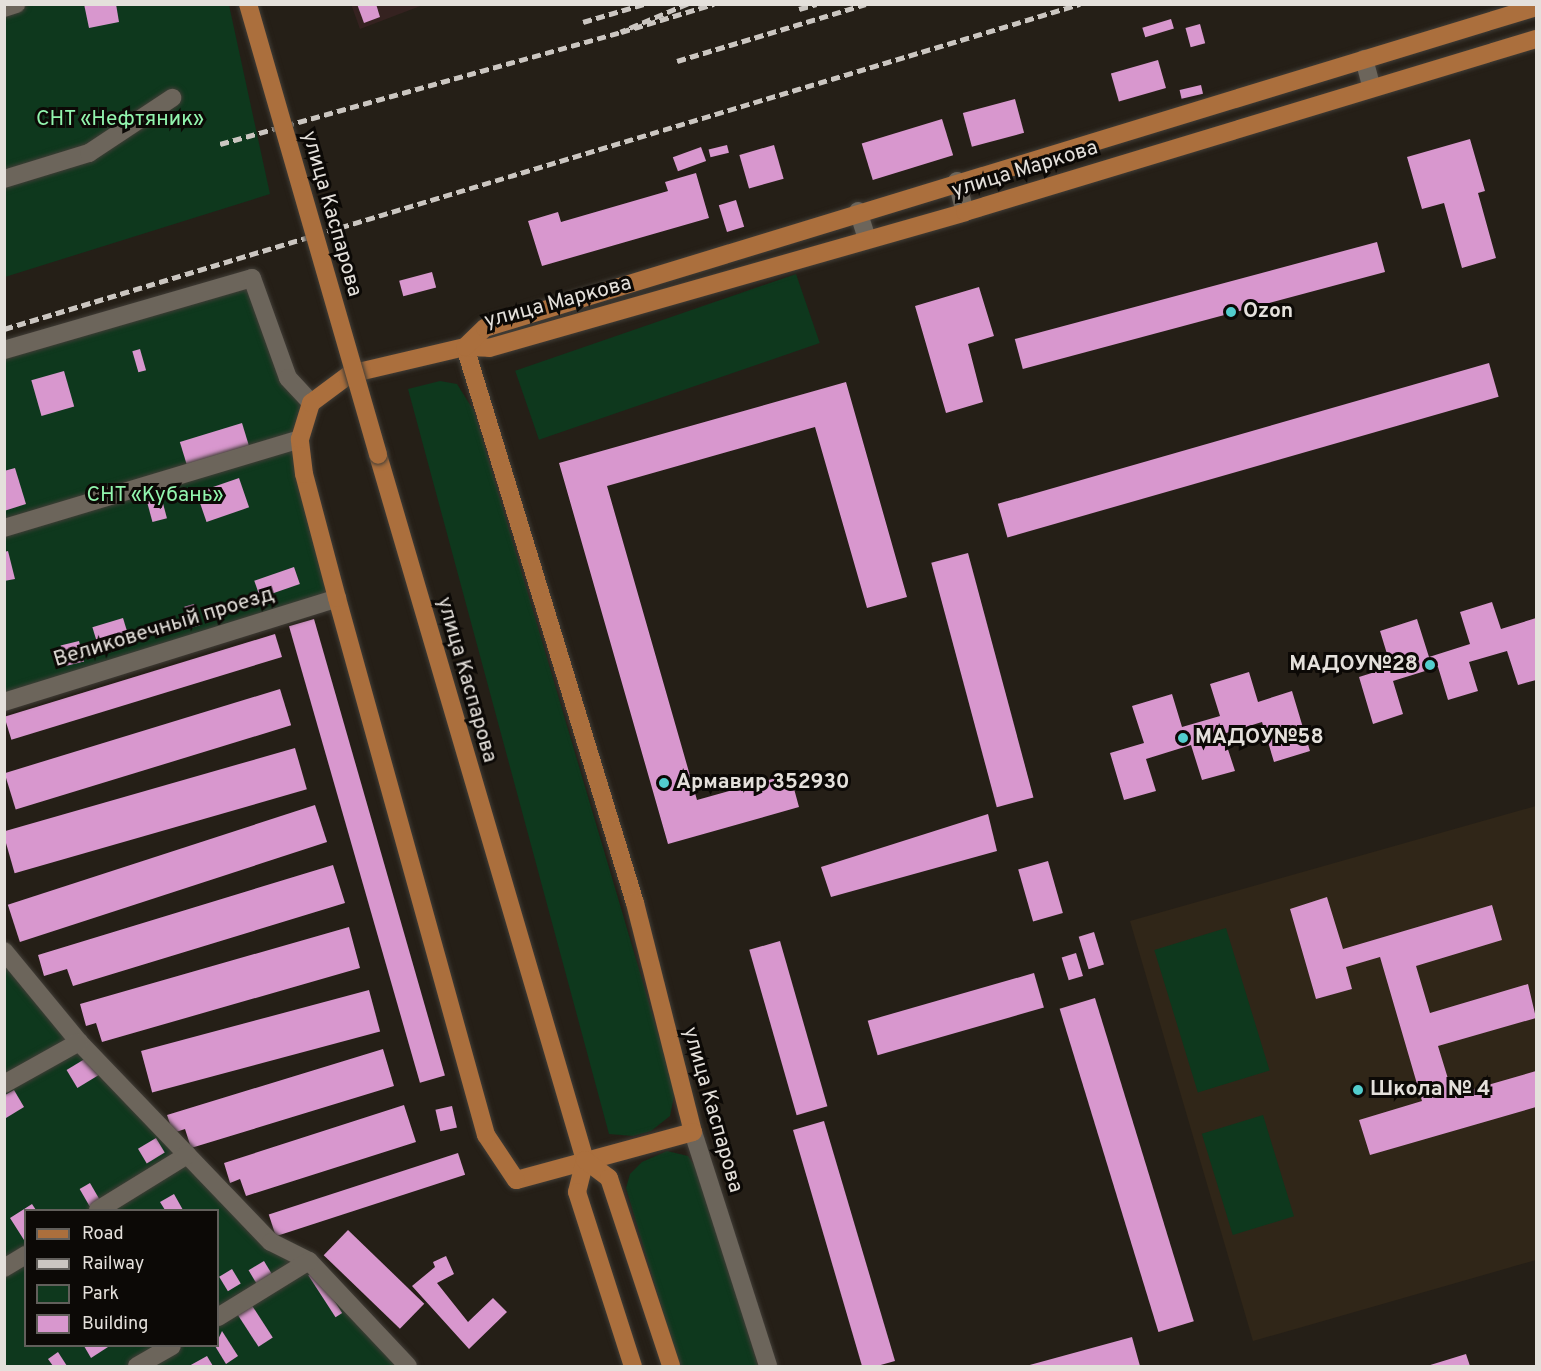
<!DOCTYPE html>
<html>
<head>
<meta charset="utf-8">
<style>
	body { margin:0 }
	#map { position:relative; width:1541px; height:1371px; overflow:hidden; background:#251f17; font-family:Overpass,sans-serif }
	div>[style] { position:absolute }
	.industrial>* { inset:0; background:#352220 }
	.built>* { inset:0; background:#302618 }
	.green>* { inset:0; background:#0e381d; transform-origin:0 0 }
	.building>* { inset:0; background:#d897ce; transform-origin:0 0 }
	.roads { filter:drop-shadow(0 0 2px #413d37) drop-shadow(0 0 2px #413d37) }
	.minor>* { height:18px; margin:-9px; padding:0 9px; transform-origin:9px; border-radius:9px; background:#6c655b }
	.major>* { height:18px; margin:-9px; padding:0 9px; transform-origin:9px; border-radius:9px; background:#ab6f3d }
	.rail>* { height:4.5px; margin-top:-2.25px; transform-origin:0; background:repeating-linear-gradient(90deg,#cbc6c1 0 9px,transparent 0 13.5px) }
	.bridges { filter:drop-shadow(0 0 2px #413d37) drop-shadow(0 0 2px #413d37) }
	.major-bridge>* { height:18px; margin:-9px; padding:0 9px; transform-origin:9px; border-radius:9px; background:#ab6f3d }
	.dots>* { width:16px; height:16px; translate:-50% -50%; box-sizing:border-box; border:3px solid #0c0906; border-radius:50% }
	span { translate:-50% -50%; white-space:nowrap; text-align:center; line-height:1.15; -webkit-text-stroke:6px #0c0906; paint-order:stroke }
	.park-label { font-size:21px; color:#92f5ae }
	.street-label { font-size:21px; color:#e4e0db }
	.poi-label { font-size:21px; color:#e4e0db; font-weight:700 }
	.left { translate:0 -50%; text-align:left }
	.right { translate:-100% -50%; text-align:right }
	.frame { position:absolute; inset:0; border:6px solid #e4e0db; pointer-events:none }
	.legend { position:absolute; left:24px; top:1209px; width:195px; height:138px; box-sizing:border-box; background:#0c0906; border:2px solid #625f5b; margin:0; padding:8px 10px; list-style:none; font-size:18px; color:#e4e0db }
	.legend li { display:flex; align-items:center; gap:12px; height:30px }
	.legend b { width:30px; border:2px solid #625f5b }
</style>
</head>
<body>
<div id="map">
	<div class="industrial">
		<div style="clip-path:polygon(351px 4px,423px 5px,360px 29px)"></div>
	</div>
	<div class="built">
		<div style="clip-path:polygon(1536px 806px,1536px 1260px,1253px 1341px,1130px 921px)"></div>
	</div>
	<div class="green">
		<div style="clip-path:polygon(5px 5px,229px 5px,270px 194px,5px 277px)"></div>
		<div style="left:796px;top:274px;width:73px;height:297px;rotate:71deg"></div>
		<div style="clip-path:polygon(252px 278px,288px 378px,311px 403px,300px 439px,337px 598px,5px 702px,5px 350px)"></div>
		<div style="clip-path:polygon(440px 381px,457px 384px,474px 411px,675px 1091px,670px 1116px,651px 1131px,633px 1136px,609px 1134px,408px 389px)"></div>
		<div style="left:1226px;top:928px;width:149px;height:75px;rotate:73deg"></div>
		<div style="clip-path:polygon(evenodd,4px 951px,270px 1242px,309px 1261px,408px 1366px,5px 1366px,4px 951px,26px 1210px,218px 1210px,218px 1346px,26px 1346px,26px 1210px)"></div>
		<div style="left:1263px;top:1115px;width:106px;height:64px;rotate:73deg"></div>
		<div style="clip-path:polygon(667px 1151px,688px 1156px,701px 1175px,758px 1366px,679px 1366px,626px 1188px,630px 1174px,642px 1162px)"></div>
	</div>
	<div class="building">
		<div style="clip-path:polygon(84px 4px,116px 4px,119px 22px,89px 28px)"></div>
		<div style="clip-path:polygon(357px 4px,376px 4px,380px 17px,364px 23px)"></div>
		<div style="left:1171px;top:19px;width:10px;height:30px;rotate:73deg"></div>
		<div style="left:1200px;top:24px;width:20px;height:15px;rotate:75deg"></div>
		<div style="left:1158px;top:60px;width:29px;height:49px;rotate:74deg"></div>
		<div style="left:1201px;top:85px;width:9px;height:22px;rotate:77deg"></div>
		<div style="left:1015px;top:99px;width:35px;height:54px;rotate:75deg"></div>
		<div style="left:942px;top:119px;width:38px;height:84px;rotate:73deg"></div>
		<div style="clip-path:polygon(1470px 139px,1485px 191px,1478px 193px,1496px 258px,1462px 268px,1444px 203px,1422px 209px,1407px 157px)"></div>
		<div style="left:727px;top:145px;width:8px;height:19px;rotate:76deg"></div>
		<div style="left:774px;top:145px;width:35px;height:36px;rotate:74deg"></div>
		<div style="left:701px;top:147px;width:15px;height:30px;rotate:70deg"></div>
		<div style="clip-path:polygon(696px 173px,709px 218px,542px 266px,528px 221px,558px 212px,561px 222px,668px 191px,665px 182px)"></div>
		<div style="left:736px;top:200px;width:28px;height:18px;rotate:73deg"></div>
		<div style="left:1377px;top:242px;width:31px;height:375px;rotate:75deg"></div>
		<div style="left:432px;top:272px;width:16px;height:34px;rotate:75deg"></div>
		<div style="clip-path:polygon(979px 287px,994px 336px,968px 344px,983px 402px,946px 413px,915px 306px)"></div>
		<div style="left:140px;top:349px;width:22px;height:8px;rotate:74deg"></div>
		<div style="left:1489px;top:363px;width:35px;height:511px;rotate:74deg"></div>
		<div style="left:64px;top:371px;width:37px;height:34px;rotate:74deg"></div>
		<div style="clip-path:polygon(846px 382px,907px 597px,867px 608px,815px 427px,607px 486px,697px 800px,790px 774px,799px 807px,668px 844px,559px 463px)"></div>
		<div style="left:242px;top:423px;width:24px;height:65px;rotate:73deg"></div>
		<div style="clip-path:polygon(15px 468px,26px 504px,4px 511px,4px 471px)"></div>
		<div style="left:239px;top:478px;width:31px;height:45px;rotate:71deg"></div>
		<div style="left:161px;top:496px;width:23px;height:15px;rotate:75deg"></div>
		<div style="clip-path:polygon(8px 551px,15px 579px,4px 581px,4px 552px)"></div>
		<div style="left:968px;top:553px;width:253px;height:38px;rotate:75deg"></div>
		<div style="left:294px;top:567px;width:18px;height:42px;rotate:71deg"></div>
		<div style="clip-path:polygon(1492px 602px,1501px 629px,1536px 618px,1536px 680px,1518px 685px,1507px 651px,1469px 662px,1478px 691px,1448px 700px,1438px 667px,1393px 681px,1403px 714px,1373px 724px,1359px 677px,1391px 667px,1380px 631px,1417px 619px,1429px 657px,1470px 644px,1460px 612px)"></div>
		<div style="left:194px;top:604px;width:22px;height:10px;rotate:74deg"></div>
		<div style="left:123px;top:618px;width:24px;height:32px;rotate:73deg"></div>
		<div style="left:314px;top:619px;width:475px;height:26px;rotate:74deg"></div>
		<div style="left:275px;top:634px;width:24px;height:283px;rotate:73deg"></div>
		<div style="left:79px;top:641px;width:21px;height:19px;rotate:76deg"></div>
		<div style="clip-path:polygon(1249px 672px,1258px 702px,1292px 691px,1310px 751px,1274px 762px,1262px 722px,1223px 734px,1235px 771px,1202px 780px,1191px 745px,1146px 759px,1156px 791px,1124px 800px,1110px 753px,1144px 743px,1132px 706px,1172px 694px,1182px 727px,1220px 716px,1210px 684px)"></div>
		<div style="left:280px;top:689px;width:38px;height:288px;rotate:73deg"></div>
		<div style="left:295px;top:748px;width:43px;height:304px;rotate:74deg"></div>
		<div style="left:315px;top:805px;width:39px;height:323px;rotate:72deg"></div>
		<div style="clip-path:polygon(988px 814px,997px 851px,831px 897px,821px 867px)"></div>
		<div style="left:1048px;top:861px;width:54px;height:31px;rotate:74deg"></div>
		<div style="clip-path:polygon(333px 865px,345px 903px,73px 986px,67px 969px,44px 976px,38px 955px)"></div>
		<div style="clip-path:polygon(1327px 897px,1343px 949px,1492px 905px,1502px 940px,1416px 966px,1430px 1013px,1528px 984px,1536px 1018px,1438px 1046px,1453px 1095px,1536px 1071px,1536px 1107px,1370px 1155px,1359px 1120px,1422px 1101px,1380px 957px,1346px 967px,1352px 989px,1316px 999px,1290px 909px)"></div>
		<div style="clip-path:polygon(349px 927px,360px 968px,102px 1042px,96px 1023px,86px 1026px,80px 1004px)"></div>
		<div style="left:1094px;top:932px;width:34px;height:16px;rotate:73deg"></div>
		<div style="left:780px;top:941px;width:172px;height:32px;rotate:74deg"></div>
		<div style="left:1076px;top:953px;width:24px;height:15px;rotate:73deg"></div>
		<div style="left:1034px;top:973px;width:36px;height:173px;rotate:74deg"></div>
		<div style="left:369px;top:990px;width:43px;height:236px;rotate:75deg"></div>
		<div style="left:1095px;top:998px;width:338px;height:37px;rotate:73deg"></div>
		<div style="clip-path:polygon(383px 1049px,394px 1086px,191px 1148px,185px 1129px,173px 1133px,167px 1115px)"></div>
		<div style="left:88px;top:1057px;width:21px;height:25px;rotate:59deg"></div>
		<div style="clip-path:polygon(14px 1090px,24px 1107px,6px 1118px,5px 1095px)"></div>
		<div style="clip-path:polygon(404px 1105px,416px 1142px,246px 1196px,240px 1179px,230px 1183px,224px 1163px)"></div>
		<div style="left:452px;top:1106px;width:22px;height:17px;rotate:77deg"></div>
		<div style="clip-path:polygon(824px 1121px,895px 1361px,877px 1366px,862px 1366px,793px 1130px)"></div>
		<div style="left:156px;top:1138px;width:17px;height:21px;rotate:59deg"></div>
		<div style="left:458px;top:1153px;width:23px;height:199px;rotate:72deg"></div>
		<div style="left:90px;top:1183px;width:20px;height:12px;rotate:60deg"></div>
		<div style="clip-path:polygon(174px 1194px,183px 1210px,165px 1210px,160px 1202px)"></div>
		<div style="clip-path:polygon(32px 1204px,36px 1210px,26px 1210px,24px 1240px,10px 1218px)"></div>
		<div style="left:348px;top:1230px;width:106px;height:35px;rotate:44deg"></div>
		<div style="clip-path:polygon(446px 1256px,454px 1274px,437px 1283px,468px 1322px,493px 1298px,507px 1312px,469px 1349px,412px 1286px,435px 1267px,433px 1262px)"></div>
		<div style="left:264px;top:1261px;width:17px;height:18px;rotate:59deg"></div>
		<div style="left:232px;top:1269px;width:17px;height:15px;rotate:59deg"></div>
		<div style="left:315px;top:1271px;width:50px;height:8px;rotate:57deg"></div>
		<div style="left:251px;top:1304px;width:40px;height:17px;rotate:57deg"></div>
		<div style="clip-path:polygon(222px 1331px,238px 1356px,226px 1364px,215px 1346px)"></div>
		<div style="clip-path:polygon(1132px 1337px,1140px 1366px,1026px 1366px)"></div>
		<div style="clip-path:polygon(84px 1346px,107px 1346px,108px 1347px,91px 1358px)"></div>
		<div style="clip-path:polygon(58px 1352px,67px 1366px,53px 1366px,48px 1359px)"></div>
		<div style="clip-path:polygon(1466px 1354px,1470px 1366px,1427px 1366px)"></div>
		<div style="clip-path:polygon(207px 1356px,213px 1366px,189px 1366px)"></div>
	</div>
	<div class="roads">
		<div class="minor">
			<div style="left:4px;top:8px;width:13px;rotate:-18deg"></div>
			<div style="left:1364px;top:59px;width:30px;rotate:75deg"></div>
			<div style="left:4px;top:179px;width:89px;rotate:-17deg"></div>
			<div style="left:89px;top:153px;width:100px;rotate:-33.5deg"></div>
			<div style="left:957px;top:181px;width:32px;rotate:76deg"></div>
			<div style="left:858px;top:211px;width:29px;rotate:72deg"></div>
			<div style="left:4px;top:350px;width:258px;rotate:-16.2deg"></div>
			<div style="left:252px;top:278px;width:106px;rotate:70.2deg"></div>
			<div style="left:288px;top:378px;width:34px;rotate:47deg"></div>
			<div style="left:4px;top:528px;width:309px;rotate:-16.7deg"></div>
			<div style="left:4px;top:702px;width:349px;rotate:-17.3deg"></div>
			<div style="left:4px;top:951px;width:118px;rotate:50.5deg"></div>
			<div style="left:79px;top:1042px;width:277px;rotate:46.2deg"></div>
			<div style="left:271px;top:1242px;width:42px;rotate:26.6deg"></div>
			<div style="left:309px;top:1261px;width:144px;rotate:46.7deg"></div>
			<div style="left:4px;top:1084px;width:86px;rotate:-29.2deg"></div>
			<div style="left:693px;top:1132px;width:246px;rotate:72.2deg"></div>
			<div style="left:98px;top:1210px;width:105px;rotate:-31.7deg"></div>
			<div style="left:4px;top:1268px;width:26px;rotate:-31deg"></div>
			<div style="left:218px;top:1317px;width:107px;rotate:-31.6deg"></div>
			<div style="left:137px;top:1366px;width:40px;rotate:-29.7deg"></div>
		</div>
		<div class="major">
			<div style="left:465px;top:347px;width:581px;rotate:73deg"></div>
			<div style="left:635px;top:903px;width:236px;rotate:75.8deg"></div>
			<div style="left:693px;top:1132px;width:183px;rotate:164.8deg"></div>
			<div style="left:516px;top:1180px;width:54px;rotate:-123.7deg"></div>
			<div style="left:486px;top:1135px;width:557px;rotate:-105.51deg"></div>
			<div style="left:337px;top:598px;width:128px;rotate:-104.9deg"></div>
			<div style="left:304px;top:474px;width:35px;rotate:-97deg"></div>
			<div style="left:300px;top:439px;width:38px;rotate:-73deg"></div>
			<div style="left:311px;top:403px;width:49px;rotate:-36.6deg"></div>
			<div style="left:350px;top:374px;width:118px;rotate:-13.2deg"></div>
			<div style="left:465px;top:347px;width:24px;rotate:2deg"></div>
			<div style="left:489px;top:348px;width:495px;rotate:-15.9deg"></div>
			<div style="left:965px;top:212px;width:597px;rotate:-16.86deg"></div>
			<div style="left:465px;top:347px;width:28px;rotate:-44deg"></div>
			<div style="left:485px;top:328px;width:1099px;rotate:-16.98deg"></div>
			<div style="left:378px;top:455px;width:735px;rotate:73.64deg"></div>
			<div style="left:585px;top:1160px;width:33px;rotate:104deg"></div>
			<div style="left:577px;top:1192px;width:183px;rotate:72.2deg"></div>
			<div style="left:585px;top:1160px;width:30px;rotate:37deg"></div>
			<div style="left:609px;top:1178px;width:198px;rotate:71.7deg"></div>
		</div>
	</div>
	<div class="rail">
		<div style="left:688px;top:4px;width:73px;rotate:157.3deg"></div>
		<div style="left:621px;top:32px;width:97px;rotate:-16.8deg"></div>
		<div style="left:799px;top:9px;width:18px;rotate:-16deg"></div>
		<div style="left:583px;top:22px;width:64px;rotate:-16.4deg"></div>
		<div style="left:677px;top:61px;width:197px;rotate:-16.8deg"></div>
		<div style="left:220px;top:144px;width:416px;rotate:-15.6deg"></div>
		<div style="left:4px;top:329px;width:1124px;rotate:-16.81deg"></div>
	</div>
	<div class="bridges">
		<div class="major-bridge">
			<div style="left:248px;top:4px;width:469px;rotate:73.9deg"></div>
		</div>
	</div>
	<div class="dots">
		<div style="left:1231px;top:312px;background:#52cdcd"></div>
		<div style="left:1430px;top:665px;background:#52cdcd"></div>
		<div style="left:1183px;top:738px;background:#52cdcd"></div>
		<div style="left:664px;top:783px;background:#52cdcd"></div>
		<div style="left:1358px;top:1090px;background:#52cdcd"></div>
	</div>
	<div class="park-label">
		<span style="left:120px;top:120px">СНТ «Нефтяник»</span>
		<span style="left:155px;top:496px">СНТ «Кубань»</span>
	</div>
	<div class="street-label">
		<span style="left:1025px;top:170px;rotate:-17deg">улица Маркова</span>
		<span style="left:331px;top:214px;rotate:74deg">улица Каспарова</span>
		<span style="left:558px;top:303px;rotate:-15deg">улица Маркова</span>
		<span style="left:164px;top:628px;rotate:-17deg">Великовечный проезд</span>
		<span style="left:466px;top:680px;rotate:74deg">улица Каспарова</span>
		<span style="left:712px;top:1110px;rotate:74deg">улица Каспарова</span>
	</div>
	<div class="poi-label">
		<span class="left" style="left:1243px;top:312px">Ozon</span>
		<span class="right" style="left:1418px;top:665px">МАДОУ№28</span>
		<span class="left" style="left:1195px;top:738px">МАДОУ№58</span>
		<span class="left" style="left:676px;top:783px">Армавир 352930</span>
		<span class="left" style="left:1370px;top:1090px">Школа № 4</span>
	</div>
	<div class="frame"></div>
	<ul class="legend">
	<li><b style="height:8px;background:#ab6f3d"></b>Road</li>
	<li><b style="height:8px;background:#cbc6c1"></b>Railway</li>
	<li><b style="height:16px;background:#0e381d"></b>Park</li>
	<li><b style="height:16px;background:#d897ce"></b>Building</li>
	</ul>
</div>
</body>
</html>
